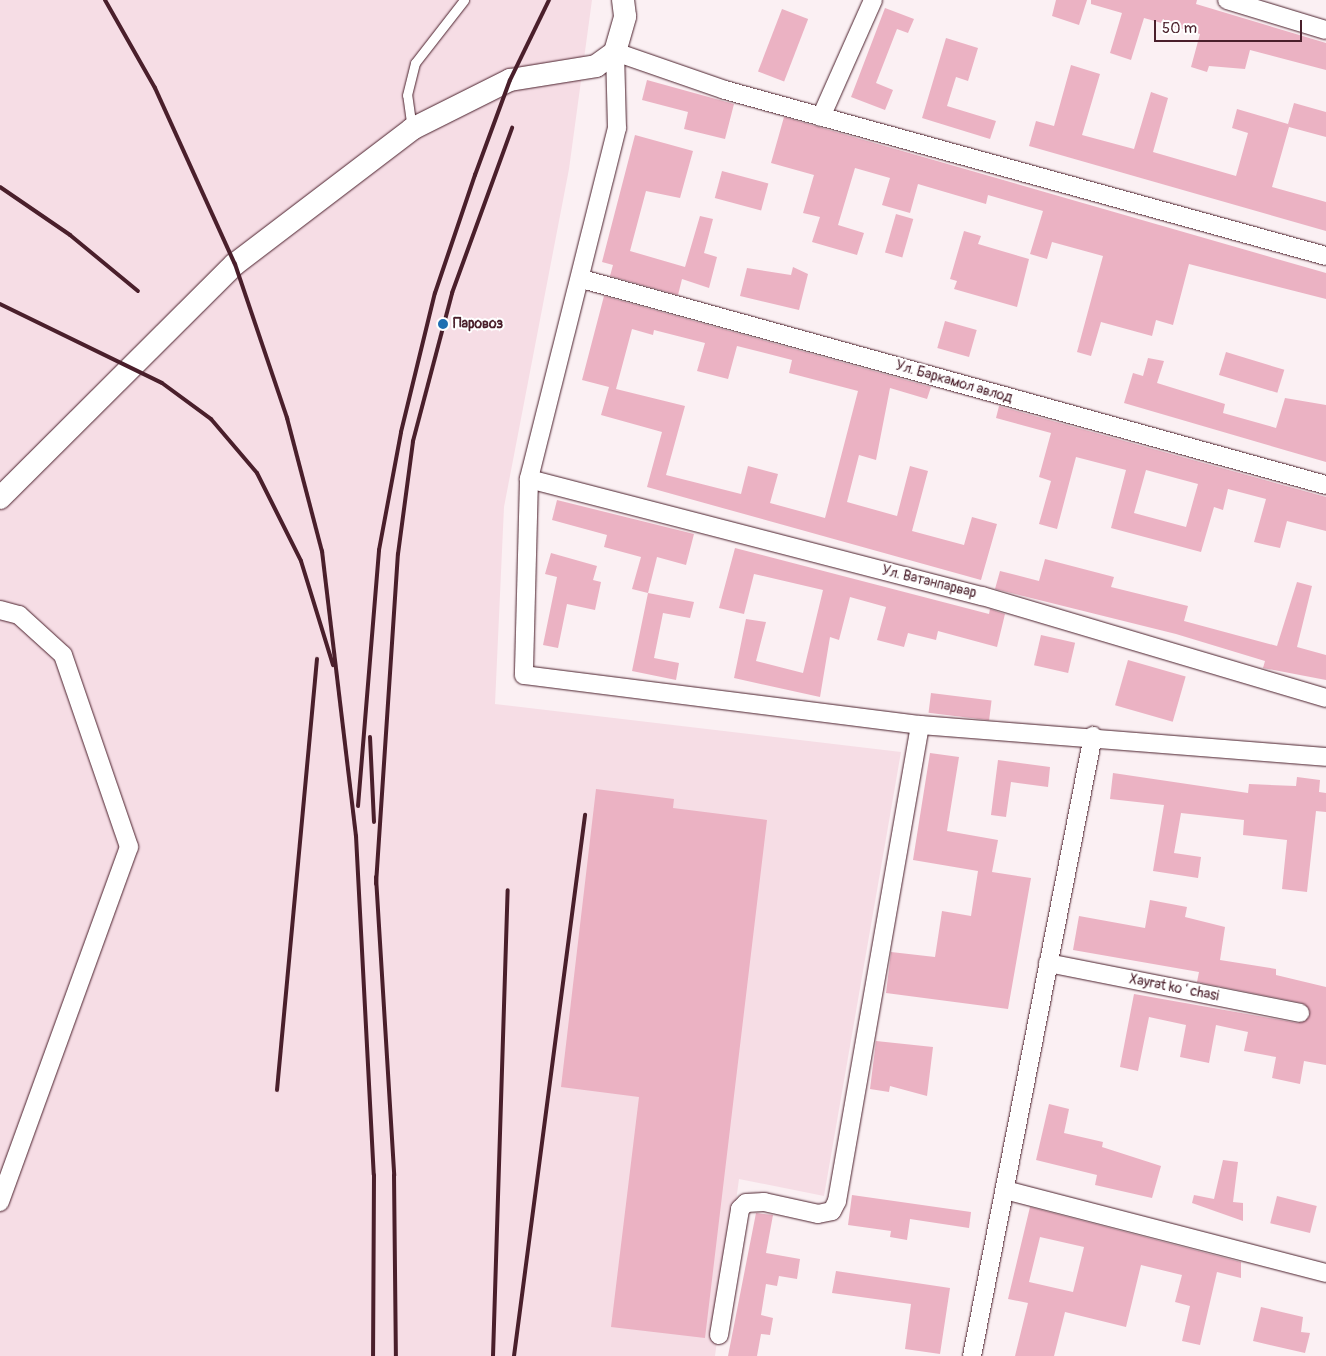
<!DOCTYPE html>
<html>
<head>
<meta charset="utf-8">
<style>
	body { margin:0 }
	#map { position:relative; width:1326px; height:1356px; overflow:hidden; background:#fbf0f3; font-family:Pangolin,sans-serif }
	div>[style] { position:absolute }
	.built>* { inset:0; background:#f6dde5 }
	.building>* { inset:0; background:#ebb2c3; transform-origin:0 0 }
	.roads { filter:drop-shadow(0 0 1px #4a1f2b) drop-shadow(0 0 1px #4a1f2b) }
	.service>* { height:9px; margin:-4.5px; padding:0 4.5px; transform-origin:4.5px; border-radius:4.5px; background:#fff }
	.minor>* { height:18px; margin:-9px; padding:0 9px; transform-origin:9px; border-radius:9px; background:#fff }
	.tertiary>* { height:22px; margin:-11px; padding:0 11px; transform-origin:11px; border-radius:11px; background:#fff }
	.rail>* { height:4px; margin:-2px; padding:0 2px; transform-origin:2px; border-radius:2px; background:#4a1f2b }
	.dots>* { width:14px; height:14px; translate:-50% -50%; box-sizing:border-box; border:2px solid #fff; border-radius:50% }
	span { translate:-50% -50%; white-space:nowrap; text-align:center; line-height:1.15; -webkit-text-stroke:4px #fff; paint-order:stroke }
	.poi-label { font-size:14px; color:#4a1f2b; font-weight:700 }
	.left { translate:0 -50%; text-align:left }
	.street-label { font-size:14px; color:#4a1f2b }
	.scale { position:absolute; left:1154px; top:20px; width:148px; height:22px; box-sizing:border-box; border:2px solid #4a1f2b; border-top:0; padding-left:6px; font-size:15px; line-height:18px; white-space:nowrap; color:#4a1f2b; -webkit-text-stroke:4px #fff; paint-order:stroke }
</style>
</head>
<body>
<div id="map">
	<div class="built">
		<div style="clip-path:polygon(0 0,592px 0,569px 169px,504px 507px,495px 704px,901px 752px,824px 1196px,739px 1179px,715px 1356px,0 1356px)"></div>
	</div>
	<div class="building">
		<div style="clip-path:polygon(1056px 0,1087px 0,1079px 25px,1052px 16px)"></div>
		<div style="clip-path:polygon(1091px 0,1197px 0,1196px 4px,1326px 43px,1326px 70px,1250px 50px,1245px 69px,1209px 66px,1207px 72px,1191px 67px,1200px 34px,1144px 18px,1131px 60px,1110px 53px,1122px 13px,1091px 4px)"></div>
		<div style="clip-path:polygon(885px 8px,914px 19px,908px 33px,897px 29px,876px 83px,893px 90px,885px 110px,851px 97px)"></div>
		<div style="left:782px;top:9px;width:28px;height:67px;rotate:21deg"></div>
		<div style="clip-path:polygon(946px 38px,978px 48px,968px 81px,956px 77px,947px 106px,996px 121px,990px 139px,922px 118px)"></div>
		<div style="clip-path:polygon(1071px 65px,1100px 74px,1082px 135px,1134px 149px,1151px 92px,1168px 98px,1153px 152px,1236px 176px,1248px 133px,1232px 128px,1237px 109px,1288px 124px,1294px 103px,1326px 112px,1326px 137px,1289px 127px,1272px 187px,1326px 202px,1326px 231px,1029px 146px,1036px 121px,1054px 126px)"></div>
		<div style="clip-path:polygon(647px 80px,734px 104px,725px 139px,684px 129px,688px 112px,642px 100px)"></div>
		<div style="clip-path:polygon(784px 117px,1326px 273px,1326px 299px,1189px 264px,1173px 325px,1156px 320px,1152px 336px,1101px 322px,1091px 356px,1077px 352px,1103px 256px,1052px 242px,1047px 259px,1030px 254px,1043px 211px,988px 195px,986px 204px,918px 184px,910px 213px,882px 205px,890px 178px,855px 168px,838px 225px,864px 233px,857px 255px,812px 242px,820px 217px,803px 213px,814px 175px,771px 163px)"></div>
		<div style="clip-path:polygon(635px 135px,693px 151px,680px 198px,646px 191px,630px 251px,685px 267px,700px 216px,713px 219px,704px 253px,717px 257px,709px 288px,682px 279px,678px 295px,610px 276px,613px 265px,602px 262px)"></div>
		<div style="left:722px;top:171px;width:48px;height:28px;rotate:15deg"></div>
		<div style="left:896px;top:214px;width:18px;height:40px;rotate:16deg"></div>
		<div style="clip-path:polygon(964px 231px,981px 236px,978px 244px,1029px 259px,1017px 307px,954px 289px,957px 281px,950px 279px)"></div>
		<div style="clip-path:polygon(793px 267px,808px 274px,799px 310px,740px 296px,747px 268px,791px 275px)"></div>
		<div style="clip-path:polygon(evenodd,604px 296px,931px 387px,927px 399px,890px 388px,876px 460px,859px 455px,847px 502px,897px 516px,910px 466px,928px 471px,912px 531px,964px 545px,972px 517px,997px 524px,981px 580px,647px 487px,662px 432px,601px 415px,609px 387px,582px 380px,604px 296px,632px 329px,653px 335px,654px 330px,705px 343px,697px 371px,728px 379px,737px 346px,792px 360px,789px 373px,858px 391px,825px 518px,770px 503px,778px 474px,748px 466px,741px 494px,666px 475px,685px 406px,616px 389px,632px 329px)"></div>
		<div style="left:945px;top:321px;width:33px;height:28px;rotate:16deg"></div>
		<div style="left:1226px;top:352px;width:61px;height:24px;rotate:17deg"></div>
		<div style="clip-path:polygon(1148px 358px,1164px 361px,1157px 383px,1225px 404px,1223px 413px,1276px 428px,1285px 398px,1326px 405px,1326px 462px,1124px 403px,1133px 373px,1143px 376px)"></div>
		<div style="clip-path:polygon(evenodd,999px 406px,1326px 497px,1326px 531px,1287px 521px,1280px 548px,1254px 542px,1266px 499px,1228px 489px,1223px 510px,1214px 507px,1201px 552px,1111px 528px,1126px 470px,1076px 457px,1057px 529px,1039px 524px,1051px 481px,1039px 477px,1051px 433px,996px 418px,999px 406px,1146px 470px,1198px 484px,1186px 527px,1134px 513px,1146px 470px)"></div>
		<div style="clip-path:polygon(557px 500px,694px 534px,686px 565px,657px 557px,648px 593px,632px 589px,641px 557px,604px 547px,607px 535px,552px 520px)"></div>
		<div style="clip-path:polygon(735px 548px,989px 614px,990px 609px,1005px 614px,997px 647px,938px 631px,936px 640px,908px 633px,904px 647px,877px 640px,886px 607px,850px 597px,839px 640px,830px 637px,820px 697px,734px 678px,746px 619px,766px 622px,756px 661px,803px 673px,823px 590px,754px 574px,744px 614px,719px 608px)"></div>
		<div style="clip-path:polygon(551px 553px,597px 566px,593px 580px,601px 582px,595px 610px,567px 604px,558px 648px,543px 645px,557px 577px,545px 574px)"></div>
		<div style="clip-path:polygon(1045px 559px,1114px 577px,1111px 587px,1188px 606px,1184px 621px,1277px 646px,1297px 582px,1312px 586px,1297px 647px,1326px 655px,1326px 680px,1263px 668px,1265px 661px,1176px 634px,995px 589px,1000px 571px,1039px 581px)"></div>
		<div style="clip-path:polygon(648px 593px,694px 602px,690px 618px,663px 613px,654px 658px,679px 663px,676px 680px,632px 671px)"></div>
		<div style="left:1041px;top:635px;width:35px;height:31px;rotate:13deg"></div>
		<div style="left:1128px;top:660px;width:60px;height:47px;rotate:16deg"></div>
		<div style="left:931px;top:693px;width:61px;height:20px;rotate:7deg"></div>
		<div style="clip-path:polygon(930px 753px,959px 757px,947px 831px,998px 840px,992px 872px,1031px 878px,1008px 1009px,886px 993px,891px 952px,935px 957px,942px 911px,971px 916px,978px 871px,913px 860px)"></div>
		<div style="clip-path:polygon(998px 760px,1050px 767px,1048px 787px,1011px 782px,1006px 817px,991px 815px)"></div>
		<div style="clip-path:polygon(1113px 773px,1248px 793px,1249px 784px,1296px 786px,1297px 777px,1320px 780px,1319px 792px,1326px 793px,1326px 812px,1316px 811px,1307px 892px,1282px 889px,1287px 840px,1243px 835px,1244px 820px,1181px 813px,1174px 853px,1201px 857px,1198px 878px,1153px 871px,1164px 805px,1110px 799px)"></div>
		<div style="clip-path:polygon(596px 789px,674px 799px,673px 808px,767px 820px,705px 1338px,611px 1327px,639px 1097px,561px 1087px)"></div>
		<div style="clip-path:polygon(1150px 900px,1187px 907px,1185px 917px,1225px 927px,1220px 960px,1276px 969px,1276px 975px,1326px 987px,1326px 1065px,1304px 1061px,1300px 1084px,1272px 1078px,1276px 1057px,1244px 1051px,1248px 1032px,1216px 1025px,1209px 1063px,1180px 1057px,1186px 1025px,1149px 1017px,1138px 1071px,1120px 1067px,1134px 994px,1298px 1023px,1310px 1015px,1302px 1003px,1197px 982px,1199px 972px,1073px 950px,1079px 916px,1145px 928px)"></div>
		<div style="clip-path:polygon(876px 1041px,933px 1047px,927px 1096px,890px 1086px,889px 1092px,870px 1089px)"></div>
		<div style="clip-path:polygon(1049px 1104px,1069px 1109px,1064px 1133px,1103px 1142px,1102px 1147px,1161px 1166px,1152px 1198px,1095px 1185px,1097px 1175px,1036px 1160px)"></div>
		<div style="clip-path:polygon(1223px 1160px,1238px 1162px,1233px 1202px,1243px 1203px,1243px 1221px,1192px 1203px,1194px 1195px,1214px 1199px)"></div>
		<div style="clip-path:polygon(852px 1195px,971px 1212px,969px 1228px,910px 1219px,907px 1240px,890px 1237px,891px 1231px,848px 1225px)"></div>
		<div style="left:1277px;top:1196px;width:41px;height:28px;rotate:14deg"></div>
		<div style="clip-path:polygon(evenodd,1030px 1207px,1241px 1262px,1241px 1278px,1217px 1272px,1200px 1345px,1182px 1341px,1190px 1306px,1175px 1302px,1182px 1275px,1141px 1265px,1126px 1327px,1065px 1312px,1054px 1356px,1015px 1356px,1028px 1303px,1008px 1299px,1030px 1207px,1040px 1237px,1084px 1247px,1073px 1292px,1029px 1282px,1040px 1237px)"></div>
		<div style="clip-path:polygon(756px 1213px,773px 1215px,766px 1253px,800px 1259px,797px 1279px,779px 1276px,777px 1286px,766px 1284px,761px 1315px,773px 1318px,770px 1335px,761px 1334px,757px 1356px,728px 1356px)"></div>
		<div style="clip-path:polygon(836px 1271px,950px 1288px,940px 1354px,905px 1349px,911px 1304px,832px 1293px)"></div>
		<div style="clip-path:polygon(1261px 1307px,1303px 1317px,1301px 1332px,1310px 1333px,1305px 1353px,1253px 1341px)"></div>
	</div>
	<div class="roads">
		<div class="service">
			<div style="left:412px;top:129px;width:34px;rotate:-98deg"></div>
			<div style="left:407px;top:95px;width:33px;rotate:-76deg"></div>
			<div style="left:415px;top:63px;width:80px;rotate:-52.1deg"></div>
		</div>
		<div class="minor">
			<div style="left:1227px;top:0;width:103px;rotate:16.9deg"></div>
			<div style="left:821px;top:117px;width:128px;rotate:-66deg"></div>
			<div style="left:1326px;top:256px;width:624px;rotate:-164.56deg"></div>
			<div style="left:725px;top:90px;width:116px;rotate:-160.9deg"></div>
			<div style="left:615px;top:52px;width:76px;rotate:88.5deg"></div>
			<div style="left:617px;top:128px;width:362px;rotate:104.1deg"></div>
			<div style="left:529px;top:479px;width:196px;rotate:91.5deg"></div>
			<div style="left:524px;top:675px;width:399px;rotate:7.2deg"></div>
			<div style="left:920px;top:725px;width:407px;rotate:4.5deg"></div>
			<div style="left:582px;top:279px;width:772px;rotate:15.48deg"></div>
			<div style="left:529px;top:479px;width:468px;rotate:14.5deg"></div>
			<div style="left:982px;top:596px;width:359px;rotate:16.5deg"></div>
			<div style="left:0;top:610px;width:20px;rotate:15deg"></div>
			<div style="left:19px;top:615px;width:59px;rotate:42.3deg"></div>
			<div style="left:63px;top:655px;width:203px;rotate:71deg"></div>
			<div style="left:129px;top:847px;width:378px;rotate:110deg"></div>
			<div style="left:1048px;top:963px;width:257px;rotate:11.2deg"></div>
			<div style="left:1005px;top:1190px;width:332px;rotate:14.5deg"></div>
			<div style="left:719px;top:1335px;width:128px;rotate:-80.5deg"></div>
			<div style="left:740px;top:1209px;width:8px;rotate:-45deg"></div>
			<div style="left:746px;top:1203px;width:18px;rotate:-3deg"></div>
			<div style="left:764px;top:1202px;width:55px;rotate:12.5deg"></div>
			<div style="left:818px;top:1214px;width:14px;rotate:-12deg"></div>
			<div style="left:832px;top:1211px;width:11px;rotate:-63deg"></div>
			<div style="left:837px;top:1201px;width:483px;rotate:-80.1deg"></div>
			<div style="left:972px;top:1356px;width:632px;rotate:-78.96deg"></div>
		</div>
		<div class="tertiary">
			<div style="left:0;top:498px;width:332px;rotate:-44.9deg"></div>
			<div style="left:235px;top:264px;width:223px;rotate:-37.3deg"></div>
			<div style="left:412px;top:129px;width:110px;rotate:-26.6deg"></div>
			<div style="left:510px;top:80px;width:87px;rotate:-9.2deg"></div>
			<div style="left:596px;top:66px;width:24px;rotate:-36deg"></div>
			<div style="left:615px;top:52px;width:37px;rotate:-74deg"></div>
			<div style="left:625px;top:16px;width:16px;rotate:-97deg"></div>
		</div>
	</div>
	<div class="rail">
		<div style="left:105px;top:0;width:101px;rotate:60.4deg"></div>
		<div style="left:155px;top:88px;width:193px;rotate:65.6deg"></div>
		<div style="left:235px;top:264px;width:163px;rotate:71.3deg"></div>
		<div style="left:287px;top:418px;width:138px;rotate:75.3deg"></div>
		<div style="left:322px;top:551px;width:287px;rotate:83.2deg"></div>
		<div style="left:356px;top:836px;width:339px;rotate:87deg"></div>
		<div style="left:374px;top:1175px;width:181px;rotate:90.3deg"></div>
		<div style="left:0;top:187px;width:85px;rotate:34.4deg"></div>
		<div style="left:70px;top:235px;width:88px;rotate:39.5deg"></div>
		<div style="left:0;top:304px;width:180px;rotate:26deg"></div>
		<div style="left:162px;top:383px;width:61px;rotate:36.3deg"></div>
		<div style="left:211px;top:419px;width:71px;rotate:49.6deg"></div>
		<div style="left:257px;top:473px;width:98px;rotate:63.4deg"></div>
		<div style="left:301px;top:561px;width:109px;rotate:72.9deg"></div>
		<div style="left:370px;top:737px;width:85px;rotate:87.3deg"></div>
		<div style="left:358px;top:806px;width:257px;rotate:-85.3deg"></div>
		<div style="left:379px;top:550px;width:120px;rotate:-79.4deg"></div>
		<div style="left:401px;top:432px;width:143px;rotate:-76.3deg"></div>
		<div style="left:435px;top:293px;width:125px;rotate:-71.3deg"></div>
		<div style="left:475px;top:175px;width:101px;rotate:-69.8deg"></div>
		<div style="left:510px;top:80px;width:89px;rotate:-64deg"></div>
		<div style="left:376px;top:877px;width:299px;rotate:86.5deg"></div>
		<div style="left:394px;top:1175px;width:181px;rotate:89.4deg"></div>
		<div style="left:376px;top:884px;width:331px;rotate:-86.2deg"></div>
		<div style="left:398px;top:554px;width:114px;rotate:-82.4deg"></div>
		<div style="left:413px;top:441px;width:153px;rotate:-75.2deg"></div>
		<div style="left:452px;top:293px;width:176px;rotate:-70deg"></div>
		<div style="left:277px;top:1090px;width:433px;rotate:-84.7deg"></div>
		<div style="left:493px;top:1356px;width:466px;rotate:-88.2deg"></div>
		<div style="left:514px;top:1356px;width:546px;rotate:-82.52deg"></div>
	</div>
	<div class="dots">
		<div style="left:443px;top:324px;background:#1f6fb2"></div>
	</div>
	<div class="poi-label">
		<span class="left" style="left:453px;top:324px">Паровоз</span>
	</div>
	<div class="street-label">
		<span style="left:954px;top:382px;rotate:16deg">Ул. Баркамол авлод</span>
		<span style="left:929px;top:582px;rotate:14deg">Ул. Ватанпарвар</span>
		<span style="left:1174px;top:988px;rotate:11deg">Xayrat koʻchasi</span>
	</div>
	<div class="scale">50 m</div>
</div>
</body>
</html>
